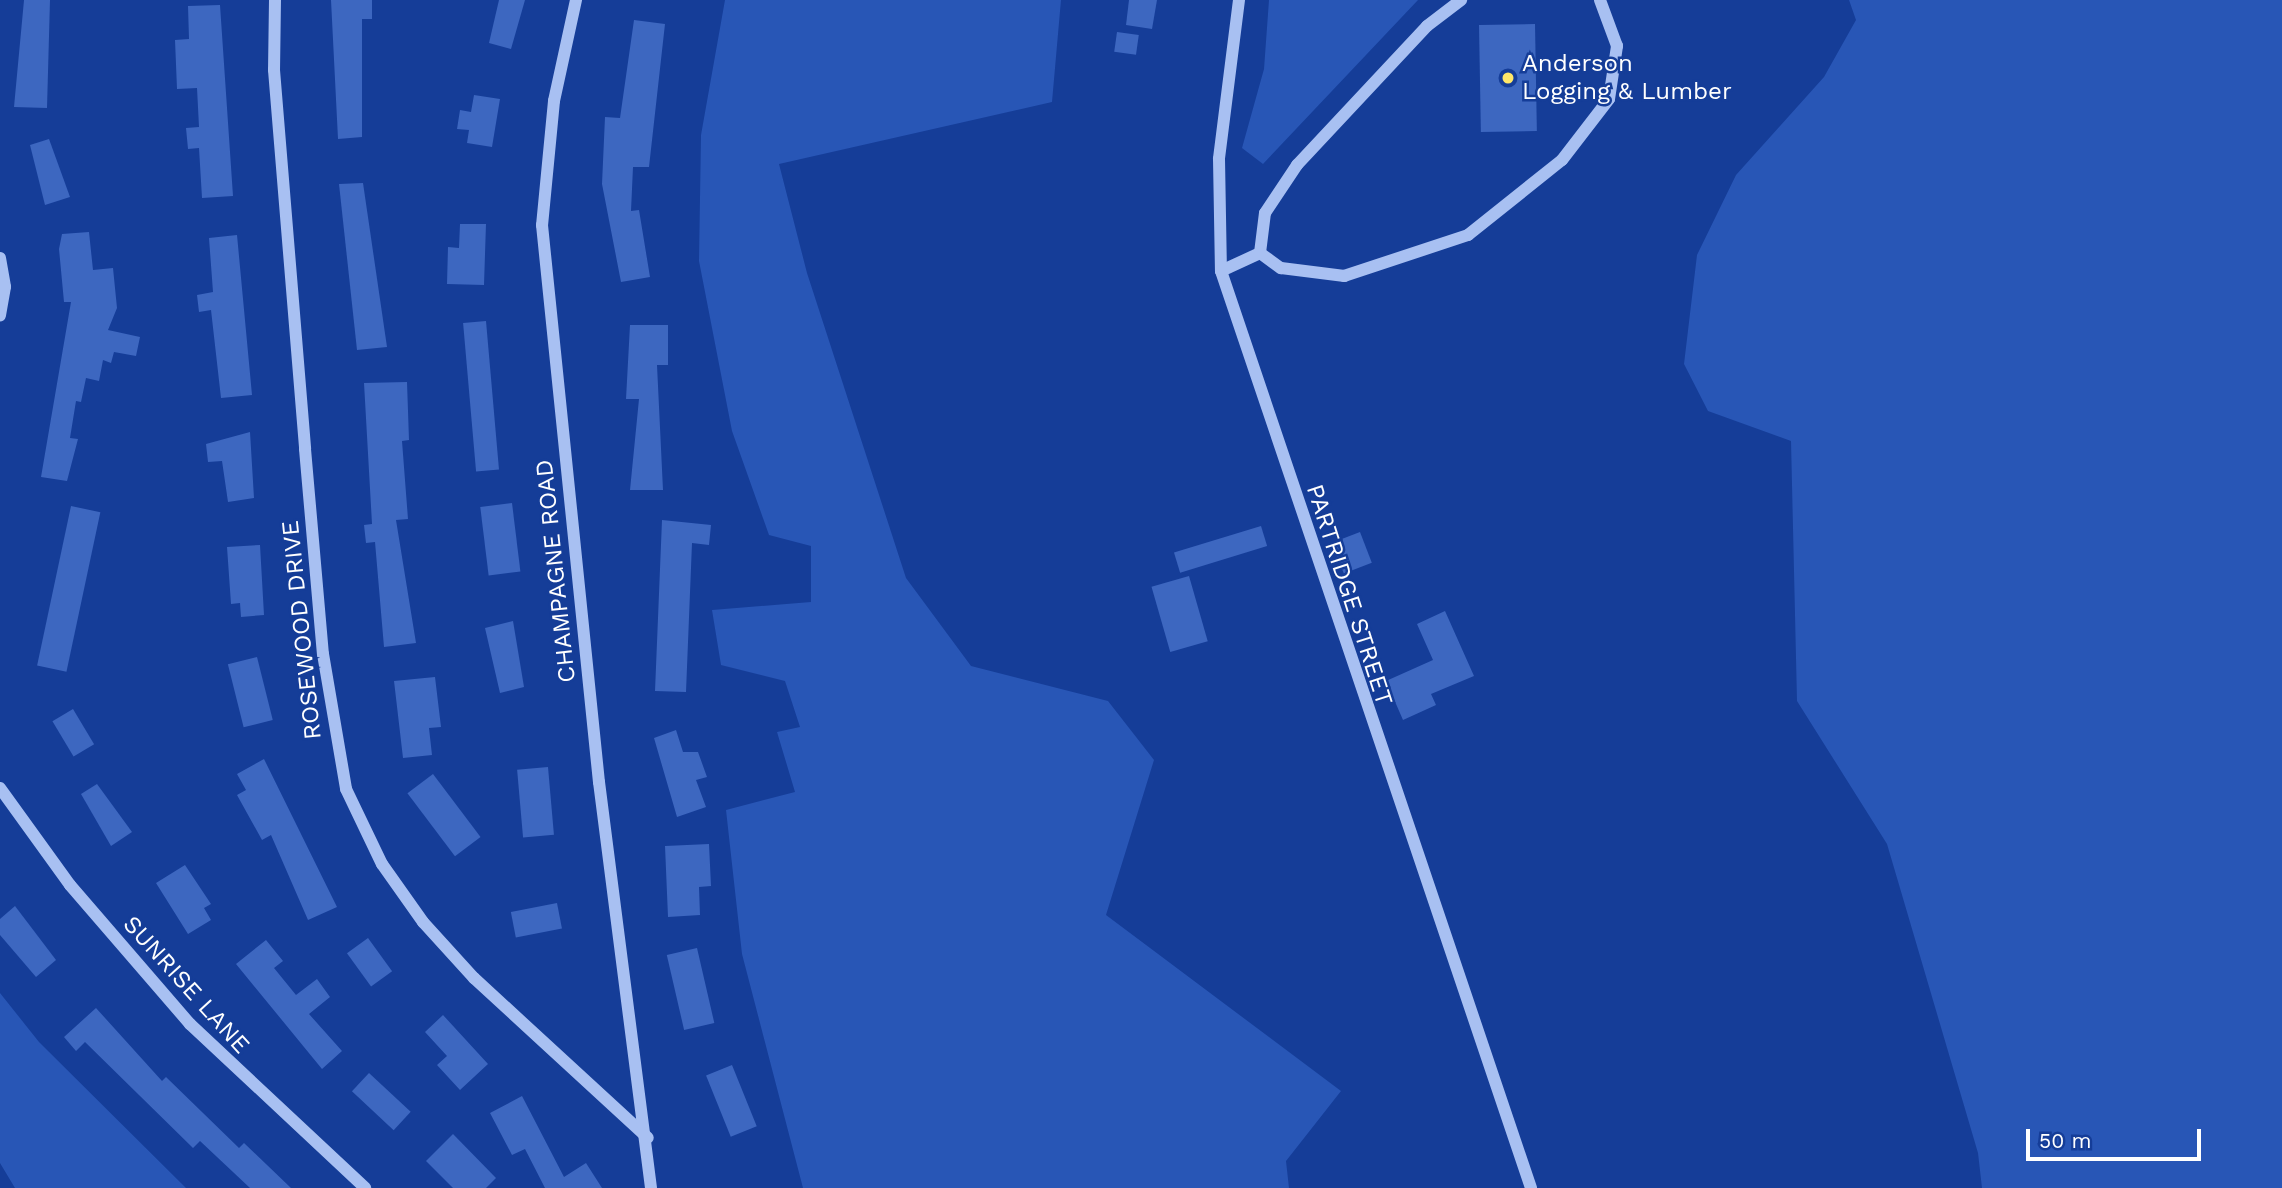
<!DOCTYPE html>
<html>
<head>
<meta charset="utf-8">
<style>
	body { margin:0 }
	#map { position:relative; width:2282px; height:1188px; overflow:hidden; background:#153d98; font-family:"Work Sans",sans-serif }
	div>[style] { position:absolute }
	.green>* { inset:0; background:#2856b6 }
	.building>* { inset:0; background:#3d67c0; transform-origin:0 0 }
	.minor>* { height:12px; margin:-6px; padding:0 6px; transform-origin:6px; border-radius:6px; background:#a8c0f2 }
	.dots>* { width:19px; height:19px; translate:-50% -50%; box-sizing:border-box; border:4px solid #153d98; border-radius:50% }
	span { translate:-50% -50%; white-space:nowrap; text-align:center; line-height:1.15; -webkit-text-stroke:5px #153d98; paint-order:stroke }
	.poi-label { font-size:24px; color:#fff }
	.left { translate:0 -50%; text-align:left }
	.street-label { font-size:24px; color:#fff }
	.scale { position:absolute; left:2026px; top:1129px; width:175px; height:32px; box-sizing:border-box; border:4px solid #fff; border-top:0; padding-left:9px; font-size:21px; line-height:24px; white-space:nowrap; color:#fff; -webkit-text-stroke:5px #153d98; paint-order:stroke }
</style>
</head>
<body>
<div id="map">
	<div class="green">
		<div style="clip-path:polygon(725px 0,1061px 0,1052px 102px,779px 164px,807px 273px,906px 578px,971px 666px,1108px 701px,1154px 760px,1106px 915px,1341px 1091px,1286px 1161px,1289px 1188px,803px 1188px,742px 954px,726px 810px,795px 792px,777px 732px,800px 727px,785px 681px,721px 665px,712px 610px,811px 602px,811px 546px,769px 535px,732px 431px,699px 261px,701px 135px)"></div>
		<div style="clip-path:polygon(1269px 0,1418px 0,1263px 164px,1242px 148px,1264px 69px)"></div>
		<div style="clip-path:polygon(1849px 0,2282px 0,2282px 1188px,1982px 1188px,1978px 1153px,1887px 844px,1797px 701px,1791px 441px,1708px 411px,1684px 364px,1697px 255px,1736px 175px,1824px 77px,1856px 20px)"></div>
		<div style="clip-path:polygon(0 993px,39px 1042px,186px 1188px,15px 1188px,0 1163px)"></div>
	</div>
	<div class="building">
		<div style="clip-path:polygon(24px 0,50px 0,47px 108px,14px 107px)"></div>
		<div style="clip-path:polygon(331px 0,372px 0,372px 19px,362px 19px,362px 137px,338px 139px)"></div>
		<div style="clip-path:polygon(499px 0,525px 0,511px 49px,489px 43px)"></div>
		<div style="clip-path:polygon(1129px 0,1157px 0,1152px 29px,1126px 25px)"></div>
		<div style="clip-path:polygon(220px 5px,233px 196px,202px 198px,199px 148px,188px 149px,186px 128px,199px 127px,197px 88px,177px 89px,175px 40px,189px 39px,188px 6px)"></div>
		<div style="clip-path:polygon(634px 20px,665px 24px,649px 167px,633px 167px,631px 211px,639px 210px,650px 277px,621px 282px,602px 184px,605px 117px,620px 118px)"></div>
		<div style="left:1535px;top:24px;width:107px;height:56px;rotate:89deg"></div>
		<div style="left:1117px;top:32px;width:22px;height:20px;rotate:8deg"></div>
		<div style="clip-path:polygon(474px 95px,500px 99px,492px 147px,467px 143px,469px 130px,457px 129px,460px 110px,471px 112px)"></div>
		<div style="clip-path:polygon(49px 139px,70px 197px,45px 205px,30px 145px)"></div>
		<div style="clip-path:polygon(363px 183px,387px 347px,357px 350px,339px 184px)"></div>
		<div style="clip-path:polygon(460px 224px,486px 224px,484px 285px,447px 284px,448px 247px,459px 248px)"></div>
		<div style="clip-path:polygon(89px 232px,93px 270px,113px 268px,117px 308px,108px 330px,140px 337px,136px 356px,114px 352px,111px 363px,103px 360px,99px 381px,86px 378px,81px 402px,76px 401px,70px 438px,78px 439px,67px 481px,41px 477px,71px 302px,64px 302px,59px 249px,62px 234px)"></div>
		<div style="clip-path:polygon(237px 235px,252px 395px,221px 398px,211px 310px,199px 312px,197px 295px,213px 292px,209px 238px)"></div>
		<div style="left:486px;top:321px;width:149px;height:23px;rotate:85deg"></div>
		<div style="clip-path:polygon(630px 325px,668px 325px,668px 365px,657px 365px,663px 490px,630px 490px,639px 399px,626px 399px)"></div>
		<div style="clip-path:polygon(407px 382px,409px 440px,402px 441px,408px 519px,396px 520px,416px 643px,384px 647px,375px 542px,366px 543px,364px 525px,372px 524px,364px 383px)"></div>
		<div style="clip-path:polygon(250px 432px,254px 498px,228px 502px,222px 461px,208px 462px,206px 444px)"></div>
		<div style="left:512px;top:503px;width:69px;height:32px;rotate:83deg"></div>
		<div style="left:71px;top:506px;width:30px;height:163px;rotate:12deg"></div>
		<div style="clip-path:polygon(662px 520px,711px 525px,709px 545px,692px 543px,686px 692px,655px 691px)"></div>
		<div style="left:1261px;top:526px;width:21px;height:91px;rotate:73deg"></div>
		<div style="left:1360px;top:532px;width:33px;height:30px;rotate:69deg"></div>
		<div style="clip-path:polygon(260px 545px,264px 615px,241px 617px,240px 603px,231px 604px,227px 547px)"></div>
		<div style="left:1189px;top:576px;width:68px;height:39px;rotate:74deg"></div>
		<div style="clip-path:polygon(1445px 611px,1474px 676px,1431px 694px,1436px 705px,1403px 720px,1386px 681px,1433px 660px,1417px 624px)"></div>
		<div style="clip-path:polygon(513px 621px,524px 687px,500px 693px,485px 628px)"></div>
		<div style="left:257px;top:657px;width:65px;height:30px;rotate:76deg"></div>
		<div style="clip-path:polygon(435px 677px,441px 727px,429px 728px,432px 755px,403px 758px,394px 681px)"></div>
		<div style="left:73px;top:709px;width:41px;height:24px;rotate:59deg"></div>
		<div style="clip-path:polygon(676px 730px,683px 752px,698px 752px,707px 777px,696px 780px,706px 807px,677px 817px,654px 738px)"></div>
		<div style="clip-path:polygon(264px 759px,337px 907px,308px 920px,271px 835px,262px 840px,237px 795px,246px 790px,237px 774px)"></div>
		<div style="left:548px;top:767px;width:68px;height:31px;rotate:85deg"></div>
		<div style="left:433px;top:774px;width:79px;height:32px;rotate:53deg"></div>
		<div style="clip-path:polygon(97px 784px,132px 832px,111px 846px,81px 794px)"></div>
		<div style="clip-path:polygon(709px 844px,711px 886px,699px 887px,700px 915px,668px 917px,665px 846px)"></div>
		<div style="clip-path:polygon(185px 865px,211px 904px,204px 908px,211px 920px,188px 934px,156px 883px)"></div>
		<div style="left:557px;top:903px;width:26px;height:47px;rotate:79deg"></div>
		<div style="clip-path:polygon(15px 906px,56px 960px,36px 977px,0 935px,0 919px)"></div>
		<div style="left:368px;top:938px;width:41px;height:26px;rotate:54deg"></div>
		<div style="clip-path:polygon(266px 940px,283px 961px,274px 968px,296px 995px,317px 979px,330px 997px,309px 1014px,342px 1051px,322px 1069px,236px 964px)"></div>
		<div style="left:697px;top:948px;width:77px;height:31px;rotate:77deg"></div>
		<div style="clip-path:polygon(96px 1008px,162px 1081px,166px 1077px,239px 1148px,244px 1143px,291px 1188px,250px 1188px,200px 1141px,193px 1148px,85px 1042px,76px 1051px,64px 1037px)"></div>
		<div style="clip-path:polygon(443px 1015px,488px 1064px,460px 1090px,437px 1065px,447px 1056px,425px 1032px)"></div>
		<div style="left:732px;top:1065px;width:66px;height:28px;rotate:68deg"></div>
		<div style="left:369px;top:1073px;width:57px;height:25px;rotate:43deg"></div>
		<div style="clip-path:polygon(522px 1096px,564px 1177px,586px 1163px,602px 1188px,545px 1188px,525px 1149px,512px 1155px,490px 1113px)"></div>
		<div style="clip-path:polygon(453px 1134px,496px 1178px,486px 1188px,453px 1188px,426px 1161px)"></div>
	</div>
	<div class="minor">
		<div style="left:275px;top:0;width:70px;rotate:90.8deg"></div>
		<div style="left:274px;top:70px;width:380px;rotate:85.3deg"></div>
		<div style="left:305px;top:449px;width:206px;rotate:85deg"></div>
		<div style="left:323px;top:654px;width:137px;rotate:80.3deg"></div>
		<div style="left:346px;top:789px;width:83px;rotate:64.4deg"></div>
		<div style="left:382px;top:864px;width:71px;rotate:54.7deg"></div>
		<div style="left:423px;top:922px;width:76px;rotate:47.7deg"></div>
		<div style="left:474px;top:978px;width:236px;rotate:42.6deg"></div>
		<div style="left:576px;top:0;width:103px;rotate:102.3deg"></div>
		<div style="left:554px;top:101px;width:125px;rotate:95.5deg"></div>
		<div style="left:542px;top:225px;width:560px;rotate:84.16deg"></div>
		<div style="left:599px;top:782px;width:409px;rotate:82.7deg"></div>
		<div style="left:1239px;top:0;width:160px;rotate:97.2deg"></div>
		<div style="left:1219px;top:159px;width:112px;rotate:89deg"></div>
		<div style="left:1221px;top:271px;width:968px;rotate:71.32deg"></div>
		<div style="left:1260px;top:253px;width:26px;rotate:36deg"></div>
		<div style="left:1281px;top:268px;width:64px;rotate:7.2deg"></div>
		<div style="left:1344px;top:276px;width:131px;rotate:-18.3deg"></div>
		<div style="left:1468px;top:235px;width:120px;rotate:-38.6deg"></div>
		<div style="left:1562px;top:160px;width:77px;rotate:-52.4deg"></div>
		<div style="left:1609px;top:99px;width:54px;rotate:-81.4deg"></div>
		<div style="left:1617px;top:46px;width:49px;rotate:-110.3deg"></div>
		<div style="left:1260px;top:253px;width:40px;rotate:-82.9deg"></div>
		<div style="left:1265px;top:213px;width:58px;rotate:-56.3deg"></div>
		<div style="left:1297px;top:165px;width:190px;rotate:-46.9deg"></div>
		<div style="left:1427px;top:26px;width:43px;rotate:-37.4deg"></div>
		<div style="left:0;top:258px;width:29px;rotate:80deg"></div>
		<div style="left:5px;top:287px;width:29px;rotate:100deg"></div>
		<div style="left:1221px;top:271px;width:43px;rotate:-24.8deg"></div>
		<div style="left:0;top:788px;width:120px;rotate:54.2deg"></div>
		<div style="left:70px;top:885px;width:184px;rotate:49.2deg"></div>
		<div style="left:190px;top:1024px;width:240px;rotate:43.1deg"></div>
	</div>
	<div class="dots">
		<div style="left:1508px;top:78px;background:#ffe769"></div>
	</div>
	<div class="poi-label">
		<span class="left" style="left:1522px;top:78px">Anderson<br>Logging &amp; Lumber</span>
	</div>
	<div class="street-label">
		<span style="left:556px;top:571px;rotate:-96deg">CHAMPAGNE ROAD</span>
		<span style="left:1349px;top:595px;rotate:72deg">PARTRIDGE STREET</span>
		<span style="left:302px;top:630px;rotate:-96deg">ROSEWOOD DRIVE</span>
		<span style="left:186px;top:985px;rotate:48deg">SUNRISE LANE</span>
	</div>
	<div class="scale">50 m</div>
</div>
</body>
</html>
